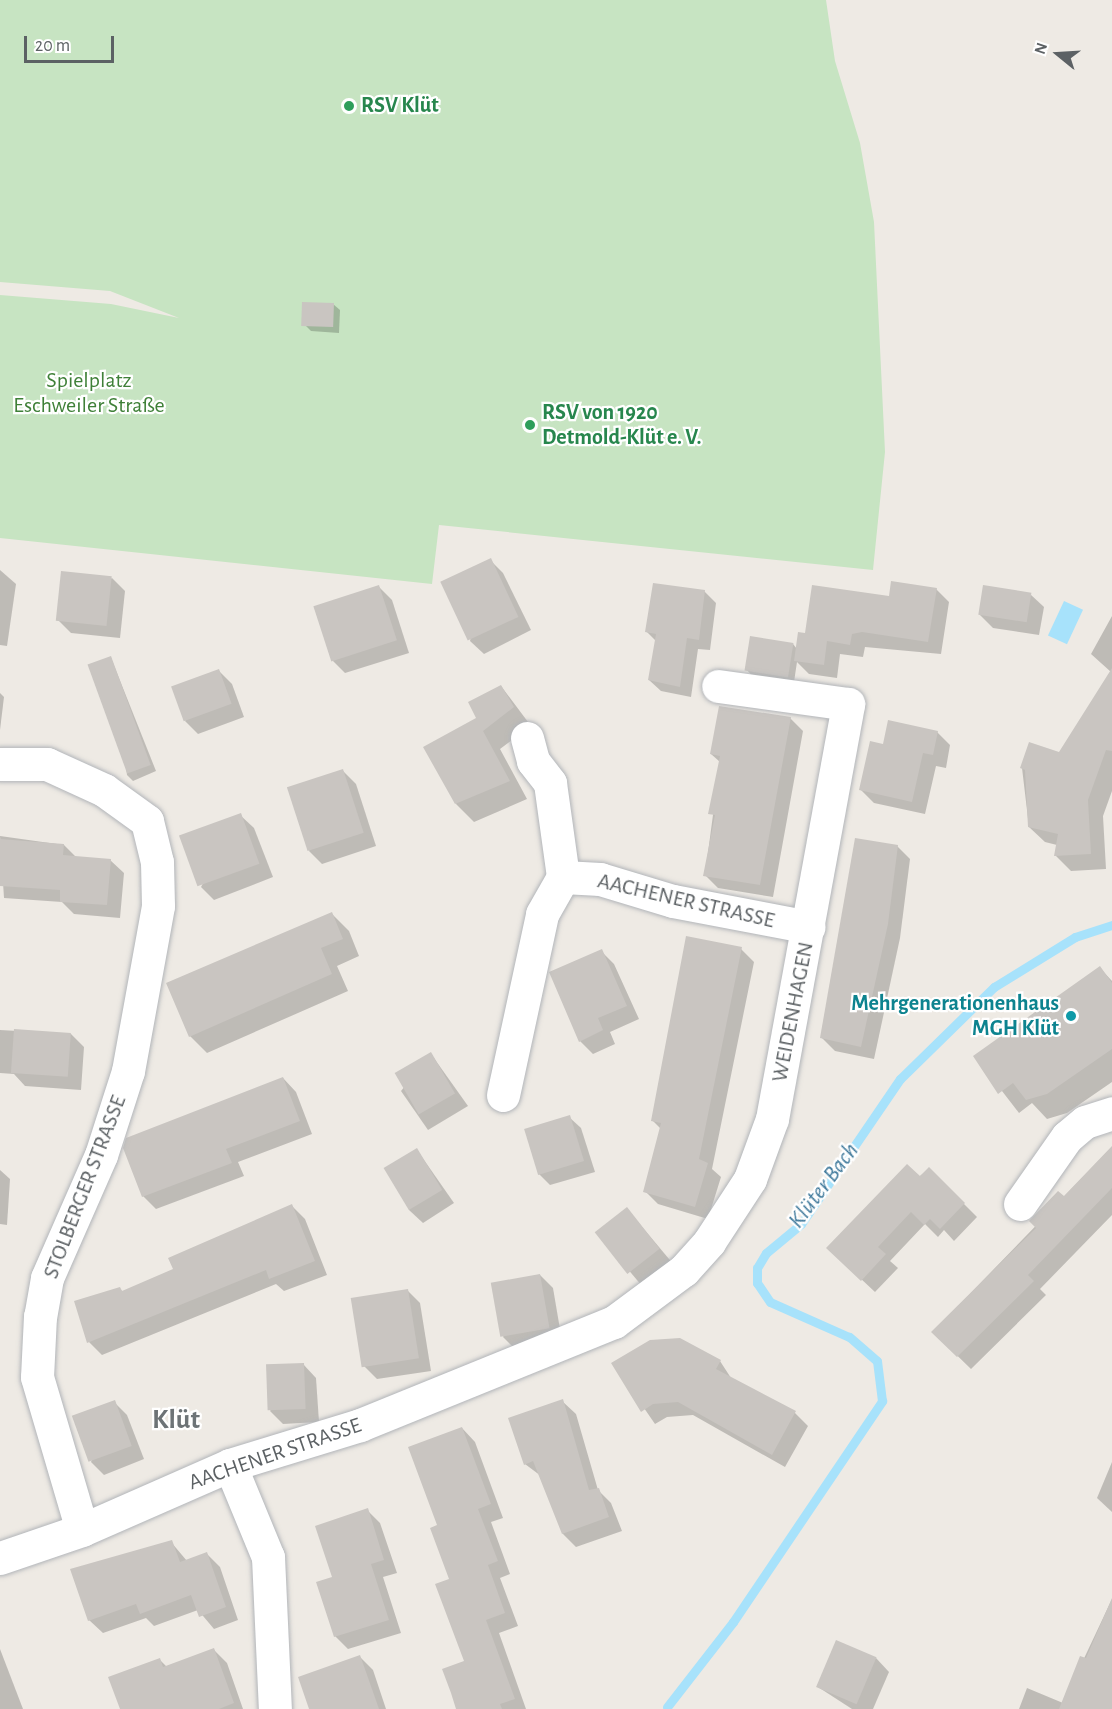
<!DOCTYPE html>
<html>
<head>
<meta charset="utf-8">
<style>
	body { margin:0 }
	#map { position:relative; width:1112px; height:1709px; overflow:hidden; background:#eeeae4; font-family:"Alegreya Sans",sans-serif }
	div>[style] { position:absolute }
	.green>* { inset:0; background:#c7e4c2 }
	.water>* { inset:0; background:#a7e2fb; transform-origin:0 0 }
	.shadow>* { inset:0; background:#0003; transform-origin:0 0 }
	.stream>* { height:9px; margin:-4.5px; padding:0 4.5px; transform-origin:4.5px; border-radius:4.5px; background:#a7e2fb }
	.building>* { inset:0; background:#c9c5c1; transform-origin:0 0 }
	.roads { filter:drop-shadow(0 0 2px #b2b5b9) drop-shadow(0 0 2px #b2b5b9) }
	.minor>* { height:33px; margin:-16.5px; padding:0 16.5px; transform-origin:16.5px; border-radius:16.5px; background:#fff }
	.dots>* { width:16px; height:16px; translate:-50% -50%; box-sizing:border-box; border:3px solid #fff; border-radius:50% }
	span { translate:-50% -50%; white-space:nowrap; text-align:center; line-height:1.15; -webkit-text-stroke:4.5px #fff; paint-order:stroke }
	.leisure-label { font-size:22px; color:#27864d; font-weight:700 }
	.left { translate:0 -50%; text-align:left }
	.park-label { font-size:22px; color:#3f8038 }
	.street-label { font-size:22px; color:#5c6164 }
	.culture-label { font-size:22px; color:#0d838f; font-weight:700 }
	.right { translate:-100% -50%; text-align:right }
	.water-label { font-size:24px; color:#3f799b; font-style:italic }
	.district-label { font-size:28px; color:#6d7376; font-weight:700 }
	.north { position:absolute; left:1028px; top:24px; width:60px; height:60px; -webkit-text-stroke:4px #fff; paint-order:stroke; rotate:288deg; font-size:16px; font-weight:700; line-height:24px; text-align:center; color:#5c6164 }
	.north::after { content:''; display:block; margin:auto; width:21px; height:27px; background:#5c6164; clip-path:polygon(50% 0,100% 100%,50% 72%,0 100%) }
	.scale { position:absolute; left:24px; top:36px; width:90px; height:27px; box-sizing:border-box; border:3px solid #5c6164; border-top:0; padding-left:8px; font-size:18px; line-height:21px; white-space:nowrap; color:#5c6164; -webkit-text-stroke:4px #fff; paint-order:stroke }
</style>
</head>
<body>
<div id="map">
	<div class="green">
		<div style="clip-path:polygon(0 0,826px 0,835px 61px,860px 143px,874px 222px,885px 452px,873px 570px,439px 525px,432px 584px,0 538px,0 295px,111px 304px,179px 318px,110px 291px,0 282px)"></div>
	</div>
	<div class="water">
		<div style="left:1064px;top:601px;width:21px;height:38px;rotate:25deg"></div>
	</div>
	<div class="shadow">
		<div style="clip-path:polygon(333px 304px,340px 310px,339px 333px,311px 331px,305px 325px)"></div>
		<div style="clip-path:polygon(490px 560px,503px 573px,531px 630px,484px 654px,470px 641px)"></div>
		<div style="clip-path:polygon(0 570px,16px 584px,7px 646px,0 645px)"></div>
		<div style="clip-path:polygon(112px 578px,125px 591px,120px 638px,71px 633px,58px 620px)"></div>
		<div style="clip-path:polygon(379px 587px,392px 600px,409px 653px,345px 673px,332px 660px)"></div>
		<div style="clip-path:polygon(936px 589px,949px 602px,941px 654px,865px 647px,863px 657px,840px 654px,837px 678px,809px 674px,797px 662px,794px 682px,753px 677px,747px 670px,793px 644px,797px 649px,807px 635px,890px 598px)"></div>
		<div style="clip-path:polygon(704px 591px,716px 603px,710px 650px,698px 649px,691px 697px,661px 691px,649px 680px,656px 641px,646px 631px)"></div>
		<div style="clip-path:polygon(1030px 594px,1044px 607px,1039px 635px,993px 628px,980px 615px)"></div>
		<div style="clip-path:polygon(1112px 616px,1112px 791px,1103px 816px,1106px 869px,1071px 871px,1055px 855px,1057px 845px,1045px 842px,1029px 827px,1022px 768px,1060px 754px,1111px 672px,1091px 654px)"></div>
		<div style="clip-path:polygon(111px 658px,156px 771px,133px 781px,127px 775px)"></div>
		<div style="clip-path:polygon(218px 670px,232px 684px,244px 717px,198px 734px,185px 721px)"></div>
		<div style="clip-path:polygon(501px 686px,531px 726px,500px 749px,527px 799px,474px 822px,456px 804px,478px 719px)"></div>
		<div style="clip-path:polygon(0 693px,4px 697px,0 730px)"></div>
		<div style="clip-path:polygon(790px 718px,803px 731px,773px 897px,718px 888px,705px 875px,720px 762px,711px 754px)"></div>
		<div style="clip-path:polygon(937px 732px,950px 745px,946px 768px,936px 766px,925px 814px,874px 803px,861px 790px,884px 746px)"></div>
		<div style="clip-path:polygon(343px 771px,356px 784px,376px 846px,322px 864px,309px 851px)"></div>
		<div style="clip-path:polygon(240px 815px,254px 828px,273px 877px,214px 900px,201px 887px)"></div>
		<div style="clip-path:polygon(0 836px,64px 845px,76px 857px,110px 860px,124px 873px,120px 918px,74px 914px,62px 902px,4px 898px)"></div>
		<div style="clip-path:polygon(897px 846px,910px 859px,900px 938px,874px 1059px,835px 1051px,822px 1038px)"></div>
		<div style="clip-path:polygon(332px 914px,349px 931px,359px 956px,337px 966px,348px 991px,207px 1053px,190px 1036px)"></div>
		<div style="clip-path:polygon(741px 949px,754px 962px,712px 1169px,721px 1177px,708px 1219px,658px 1204px,645px 1191px,661px 1129px,653px 1121px)"></div>
		<div style="clip-path:polygon(601px 951px,614px 964px,639px 1019px,610px 1032px,615px 1044px,593px 1054px,580px 1041px)"></div>
		<div style="clip-path:polygon(1100px 968px,1112px 981px,1112px 1082px,1067px 1113px,1047px 1119px,1032px 1103px,1019px 1113px,975px 1056px)"></div>
		<div style="clip-path:polygon(0 1030px,71px 1034px,84px 1047px,81px 1090px,25px 1086px,14px 1074px,0 1073px)"></div>
		<div style="clip-path:polygon(431px 1054px,468px 1106px,428px 1130px,401px 1091px)"></div>
		<div style="clip-path:polygon(283px 1078px,296px 1092px,312px 1134px,238px 1162px,244px 1176px,156px 1209px,143px 1196px)"></div>
		<div style="clip-path:polygon(569px 1117px,581px 1128px,595px 1172px,550px 1185px,539px 1174px)"></div>
		<div style="clip-path:polygon(1112px 1147px,1112px 1215px,1040px 1289px,1046px 1295px,971px 1369px,933px 1332px)"></div>
		<div style="clip-path:polygon(417px 1150px,454px 1203px,423px 1223px,409px 1210px)"></div>
		<div style="clip-path:polygon(929px 1169px,977px 1217px,954px 1241px,944px 1230px,938px 1237px,925px 1224px,890px 1261px,898px 1268px,875px 1292px,828px 1248px)"></div>
		<div style="clip-path:polygon(0 1170px,10px 1179px,7px 1225px,0 1224px)"></div>
		<div style="clip-path:polygon(292px 1206px,305px 1219px,327px 1275px,284px 1291px,276px 1284px,102px 1355px,89px 1342px,120px 1289px,123px 1292px,175px 1270px)"></div>
		<div style="left:627px;top:1209px;width:69px;height:38px;rotate:50deg"></div>
		<div style="clip-path:polygon(540px 1275px,553px 1288px,562px 1341px,516px 1350px,503px 1337px)"></div>
		<div style="clip-path:polygon(407px 1290px,420px 1303px,431px 1371px,377px 1379px,364px 1366px)"></div>
		<div style="clip-path:polygon(720px 1361px,731px 1378px,795px 1413px,808px 1426px,785px 1467px,693px 1415px,667px 1417px,655px 1424px,613px 1363px)"></div>
		<div style="clip-path:polygon(303px 1364px,316px 1378px,319px 1422px,283px 1424px,270px 1411px)"></div>
		<div style="clip-path:polygon(562px 1401px,576px 1414px,598px 1490px,611px 1503px,622px 1531px,576px 1547px,563px 1534px,541px 1476px,525px 1464px)"></div>
		<div style="clip-path:polygon(114px 1402px,127px 1415px,144px 1459px,104px 1475px,91px 1462px)"></div>
		<div style="clip-path:polygon(462px 1428px,475px 1442px,503px 1518px,491px 1522px,510px 1574px,500px 1578px,518px 1626px,499px 1633px,526px 1709px,458px 1709px,466px 1662px,439px 1526px)"></div>
		<div style="clip-path:polygon(1112px 1462px,1112px 1512px,1097px 1498px)"></div>
		<div style="clip-path:polygon(367px 1510px,380px 1523px,397px 1573px,383px 1577px,401px 1633px,348px 1649px,335px 1636px,334px 1578px)"></div>
		<div style="clip-path:polygon(171px 1542px,187px 1561px,207px 1554px,220px 1567px,238px 1620px,214px 1629px,198px 1610px,154px 1626px,146px 1618px,103px 1633px,89px 1620px)"></div>
		<div style="clip-path:polygon(1112px 1599px,1112px 1709px,1019px 1709px,1027px 1688px,1063px 1703px)"></div>
		<div style="clip-path:polygon(0 1649px,23px 1709px,0 1709px)"></div>
		<div style="clip-path:polygon(214px 1650px,227px 1663px,243px 1709px,121px 1709px,160px 1660px,167px 1667px)"></div>
		<div style="clip-path:polygon(360px 1657px,373px 1670px,386px 1709px,311px 1709px)"></div>
		<div style="clip-path:polygon(876px 1658px,889px 1672px,873px 1709px,852px 1709px,818px 1687px)"></div>
	</div>
	<div class="stream">
		<div style="left:667px;top:1707px;width:108px;rotate:-52.2deg"></div>
		<div style="left:733px;top:1622px;width:267px;rotate:-56deg"></div>
		<div style="left:882px;top:1401px;width:40px;rotate:-97.1deg"></div>
		<div style="left:877px;top:1361px;width:37px;rotate:-139deg"></div>
		<div style="left:849px;top:1337px;width:86px;rotate:-156.1deg"></div>
		<div style="left:770px;top:1302px;width:23px;rotate:-124deg"></div>
		<div style="left:757px;top:1283px;width:15px;rotate:-90deg"></div>
		<div style="left:757px;top:1268px;width:17px;rotate:-59deg"></div>
		<div style="left:766px;top:1253px;width:45px;rotate:-39.6deg"></div>
		<div style="left:801px;top:1224px;width:176px;rotate:-55.7deg"></div>
		<div style="left:900px;top:1079px;width:132px;rotate:-44.4deg"></div>
		<div style="left:994px;top:987px;width:95px;rotate:-31.7deg"></div>
		<div style="left:1075px;top:937px;width:39px;rotate:-18deg"></div>
	</div>
	<div class="building">
		<div style="left:302px;top:302px;width:32px;height:24px;rotate:2deg"></div>
		<div style="left:491px;top:558px;width:65px;height:56px;rotate:65deg"></div>
		<div style="left:61px;top:571px;width:51px;height:50px;rotate:6deg"></div>
		<div style="clip-path:polygon(891px 581px,937px 588px,928px 642px,862px 632px,852px 634px,850px 645px,827px 641px,824px 665px,794px 661px,798px 632px,805px 633px,812px 585px,889px 596px)"></div>
		<div style="clip-path:polygon(653px 583px,705px 590px,699px 640px,687px 638px,680px 687px,648px 680px,656px 634px,645px 632px)"></div>
		<div style="left:379px;top:585px;width:58px;height:69px;rotate:72deg"></div>
		<div style="left:983px;top:585px;width:49px;height:30px;rotate:9deg"></div>
		<div style="left:750px;top:636px;width:44px;height:35px;rotate:9deg"></div>
		<div style="left:111px;top:656px;width:116px;height:25px;rotate:70deg"></div>
		<div style="clip-path:polygon(1112px 668px,1112px 751px,1106px 750px,1088px 800px,1091px 854px,1054px 856px,1058px 834px,1028px 827px,1025px 770px,1020px 768px,1029px 742px,1059px 752px)"></div>
		<div style="left:219px;top:669px;width:37px;height:51px;rotate:70deg"></div>
		<div style="clip-path:polygon(501px 685px,514px 707px,483px 731px,510px 781px,455px 804px,423px 747px,476px 718px,468px 702px)"></div>
		<div style="clip-path:polygon(719px 706px,791px 717px,760px 885px,703px 876px,715px 815px,708px 814px,720px 756px,710px 754px)"></div>
		<div style="clip-path:polygon(888px 720px,938px 731px,933px 755px,923px 753px,912px 802px,859px 790px,870px 741px,883px 744px)"></div>
		<div style="left:343px;top:769px;width:67px;height:59px;rotate:72deg"></div>
		<div style="left:241px;top:813px;width:54px;height:66px;rotate:70deg"></div>
		<div style="clip-path:polygon(855px 838px,898px 845px,888px 924px,861px 1047px,820px 1038px)"></div>
		<div style="clip-path:polygon(0 839px,64px 844px,63px 855px,111px 859px,107px 905px,60px 902px,60px 890px,0 886px)"></div>
		<div style="clip-path:polygon(332px 912px,343px 939px,321px 948px,332px 974px,189px 1037px,166px 983px)"></div>
		<div style="clip-path:polygon(686px 936px,742px 947px,699px 1159px,708px 1163px,695px 1207px,643px 1192px,661px 1123px,651px 1121px)"></div>
		<div style="clip-path:polygon(602px 949px,627px 1006px,598px 1018px,603px 1030px,579px 1042px,549px 972px)"></div>
		<div style="clip-path:polygon(1100px 966px,1112px 983px,1112px 1049px,1047px 1094px,1026px 1100px,1013px 1083px,998px 1094px,973px 1056px)"></div>
		<div style="left:14px;top:1029px;width:57px;height:44px;rotate:4deg"></div>
		<div style="left:431px;top:1052px;width:48px;height:42px;rotate:60deg"></div>
		<div style="clip-path:polygon(283px 1077px,300px 1121px,226px 1149px,232px 1163px,142px 1197px,123px 1148px,126px 1138px)"></div>
		<div style="left:570px;top:1115px;width:48px;height:48px;rotate:73deg"></div>
		<div style="clip-path:polygon(1112px 1146px,1112px 1188px,1028px 1275px,1034px 1281px,957px 1357px,931px 1332px,1036px 1228px,1029px 1221px,1058px 1191px,1064px 1196px)"></div>
		<div style="left:417px;top:1148px;width:49px;height:39px;rotate:59deg"></div>
		<div style="clip-path:polygon(907px 1164px,920px 1176px,929px 1167px,965px 1203px,940px 1229px,930px 1219px,924px 1225px,911px 1212px,878px 1247px,886px 1254px,861px 1281px,826px 1248px)"></div>
		<div style="clip-path:polygon(292px 1204px,315px 1261px,269px 1279px,266px 1270px,87px 1343px,74px 1301px,120px 1287px,122px 1291px,173px 1269px,168px 1258px)"></div>
		<div style="left:627px;top:1207px;width:53px;height:41px;rotate:52deg"></div>
		<div style="left:540px;top:1274px;width:55px;height:50px;rotate:80deg"></div>
		<div style="left:408px;top:1289px;width:70px;height:58px;rotate:81deg"></div>
		<div style="clip-path:polygon(680px 1338px,721px 1360px,716px 1369px,796px 1411px,772px 1455px,678px 1402px,653px 1404px,641px 1412px,611px 1363px,650px 1340px)"></div>
		<div style="left:304px;top:1363px;width:46px;height:38px;rotate:88deg"></div>
		<div style="clip-path:polygon(563px 1399px,589px 1490px,599px 1488px,609px 1517px,562px 1534px,533px 1461px,524px 1465px,508px 1418px)"></div>
		<div style="left:115px;top:1400px;width:49px;height:46px;rotate:70deg"></div>
		<div style="clip-path:polygon(462px 1427px,491px 1504px,478px 1509px,498px 1561px,488px 1565px,505px 1613px,486px 1620px,515px 1699px,500px 1704px,502px 1709px,456px 1709px,451px 1693px,442px 1669px,464px 1661px,435px 1584px,449px 1579px,430px 1528px,437px 1525px,408px 1447px)"></div>
		<div style="clip-path:polygon(368px 1508px,384px 1560px,371px 1564px,389px 1620px,334px 1637px,316px 1582px,332px 1577px,315px 1526px)"></div>
		<div style="clip-path:polygon(172px 1540px,180px 1562px,207px 1552px,226px 1607px,199px 1617px,191px 1595px,140px 1614px,136px 1604px,88px 1621px,70px 1569px)"></div>
		<div style="clip-path:polygon(1112px 1598px,1112px 1709px,1059px 1709px,1080px 1656px,1086px 1658px)"></div>
		<div style="left:836px;top:1640px;width:44px;height:51px;rotate:23deg"></div>
		<div style="clip-path:polygon(214px 1648px,234px 1703px,219px 1709px,120px 1709px,108px 1677px,160px 1658px,163px 1667px)"></div>
		<div style="clip-path:polygon(360px 1655px,379px 1709px,309px 1709px,298px 1677px)"></div>
	</div>
	<div class="roads">
		<div class="minor">
			<div style="left:527px;top:738px;width:24px;rotate:75deg"></div>
			<div style="left:533px;top:761px;width:28px;rotate:52deg"></div>
			<div style="left:550px;top:783px;width:95px;rotate:82.1deg"></div>
			<div style="left:563px;top:877px;width:37px;rotate:3deg"></div>
			<div style="left:600px;top:879px;width:76px;rotate:16.8deg"></div>
			<div style="left:673px;top:901px;width:138px;rotate:10.8deg"></div>
			<div style="left:0;top:764px;width:47px"></div>
			<div style="left:47px;top:764px;width:63px;rotate:24.5deg"></div>
			<div style="left:104px;top:790px;width:53px;rotate:35.8deg"></div>
			<div style="left:147px;top:821px;width:42px;rotate:76.3deg"></div>
			<div style="left:157px;top:862px;width:44px;rotate:88.7deg"></div>
			<div style="left:158px;top:906px;width:168px;rotate:100.3deg"></div>
			<div style="left:128px;top:1071px;width:88px;rotate:107.8deg"></div>
			<div style="left:101px;top:1155px;width:134px;rotate:113.7deg"></div>
			<div style="left:47px;top:1278px;width:39px;rotate:100deg"></div>
			<div style="left:40px;top:1316px;width:61px;rotate:92.8deg"></div>
			<div style="left:37px;top:1377px;width:159px;rotate:73.6deg"></div>
			<div style="left:503px;top:1095px;width:185px;rotate:-77.8deg"></div>
			<div style="left:542px;top:914px;width:43px;rotate:-60.4deg"></div>
			<div style="left:1020px;top:1204px;width:82px;rotate:-55deg"></div>
			<div style="left:1067px;top:1137px;width:23px;rotate:-40deg"></div>
			<div style="left:1085px;top:1122px;width:28px;rotate:-18deg"></div>
			<div style="left:230px;top:1465px;width:100px;rotate:67.6deg"></div>
			<div style="left:268px;top:1557px;width:152px;rotate:87.4deg"></div>
			<div style="left:0;top:1558px;width:87px;rotate:-18.9deg"></div>
			<div style="left:82px;top:1530px;width:162px;rotate:-23.7deg"></div>
			<div style="left:230px;top:1465px;width:136px;rotate:-17.1deg"></div>
			<div style="left:360px;top:1425px;width:274px;rotate:-22.1deg"></div>
			<div style="left:614px;top:1322px;width:87px;rotate:-36.6deg"></div>
			<div style="left:684px;top:1270px;width:38px;rotate:-48deg"></div>
			<div style="left:709px;top:1242px;width:75px;rotate:-56.9deg"></div>
			<div style="left:750px;top:1179px;width:64px;rotate:-69.9deg"></div>
			<div style="left:772px;top:1119px;width:422px;rotate:-79.6deg"></div>
			<div style="left:848px;top:704px;width:131px;rotate:-172.1deg"></div>
		</div>
	</div>
	<div class="dots">
		<div style="left:349px;top:106px;background:#2e9e5b"></div>
		<div style="left:530px;top:425px;background:#2e9e5b"></div>
		<div style="left:1071px;top:1016px;background:#0f9aa8"></div>
	</div>
	<div class="leisure-label">
		<span class="left" style="left:361px;top:106px">RSV Klüt</span>
		<span class="left" style="left:542px;top:425px">RSV von 1920<br>Detmold-Klüt e. V.</span>
	</div>
	<div class="park-label">
		<span style="left:89px;top:393px">Spielplatz<br>Eschweiler Straße</span>
	</div>
	<div class="street-label">
		<span style="left:686px;top:901px;rotate:13deg">AACHENER STRASSE</span>
		<span style="left:793px;top:1012px;rotate:-79deg">WEIDENHAGEN</span>
		<span style="left:85px;top:1187px;rotate:-69deg">STOLBERGER STRASSE</span>
		<span style="left:275px;top:1454px;rotate:-19deg">AACHENER STRASSE</span>
	</div>
	<div class="culture-label">
		<span class="right" style="left:1059px;top:1016px">Mehrgenerationenhaus<br>MGH Klüt</span>
	</div>
	<div class="water-label">
		<span style="left:824px;top:1186px;rotate:-53deg">Klüter Bach</span>
	</div>
	<div class="district-label">
		<span style="left:176px;top:1420px">Klüt</span>
	</div>
	<div class="north">N</div>
	<div class="scale">20 m</div>
</div>
</body>
</html>
